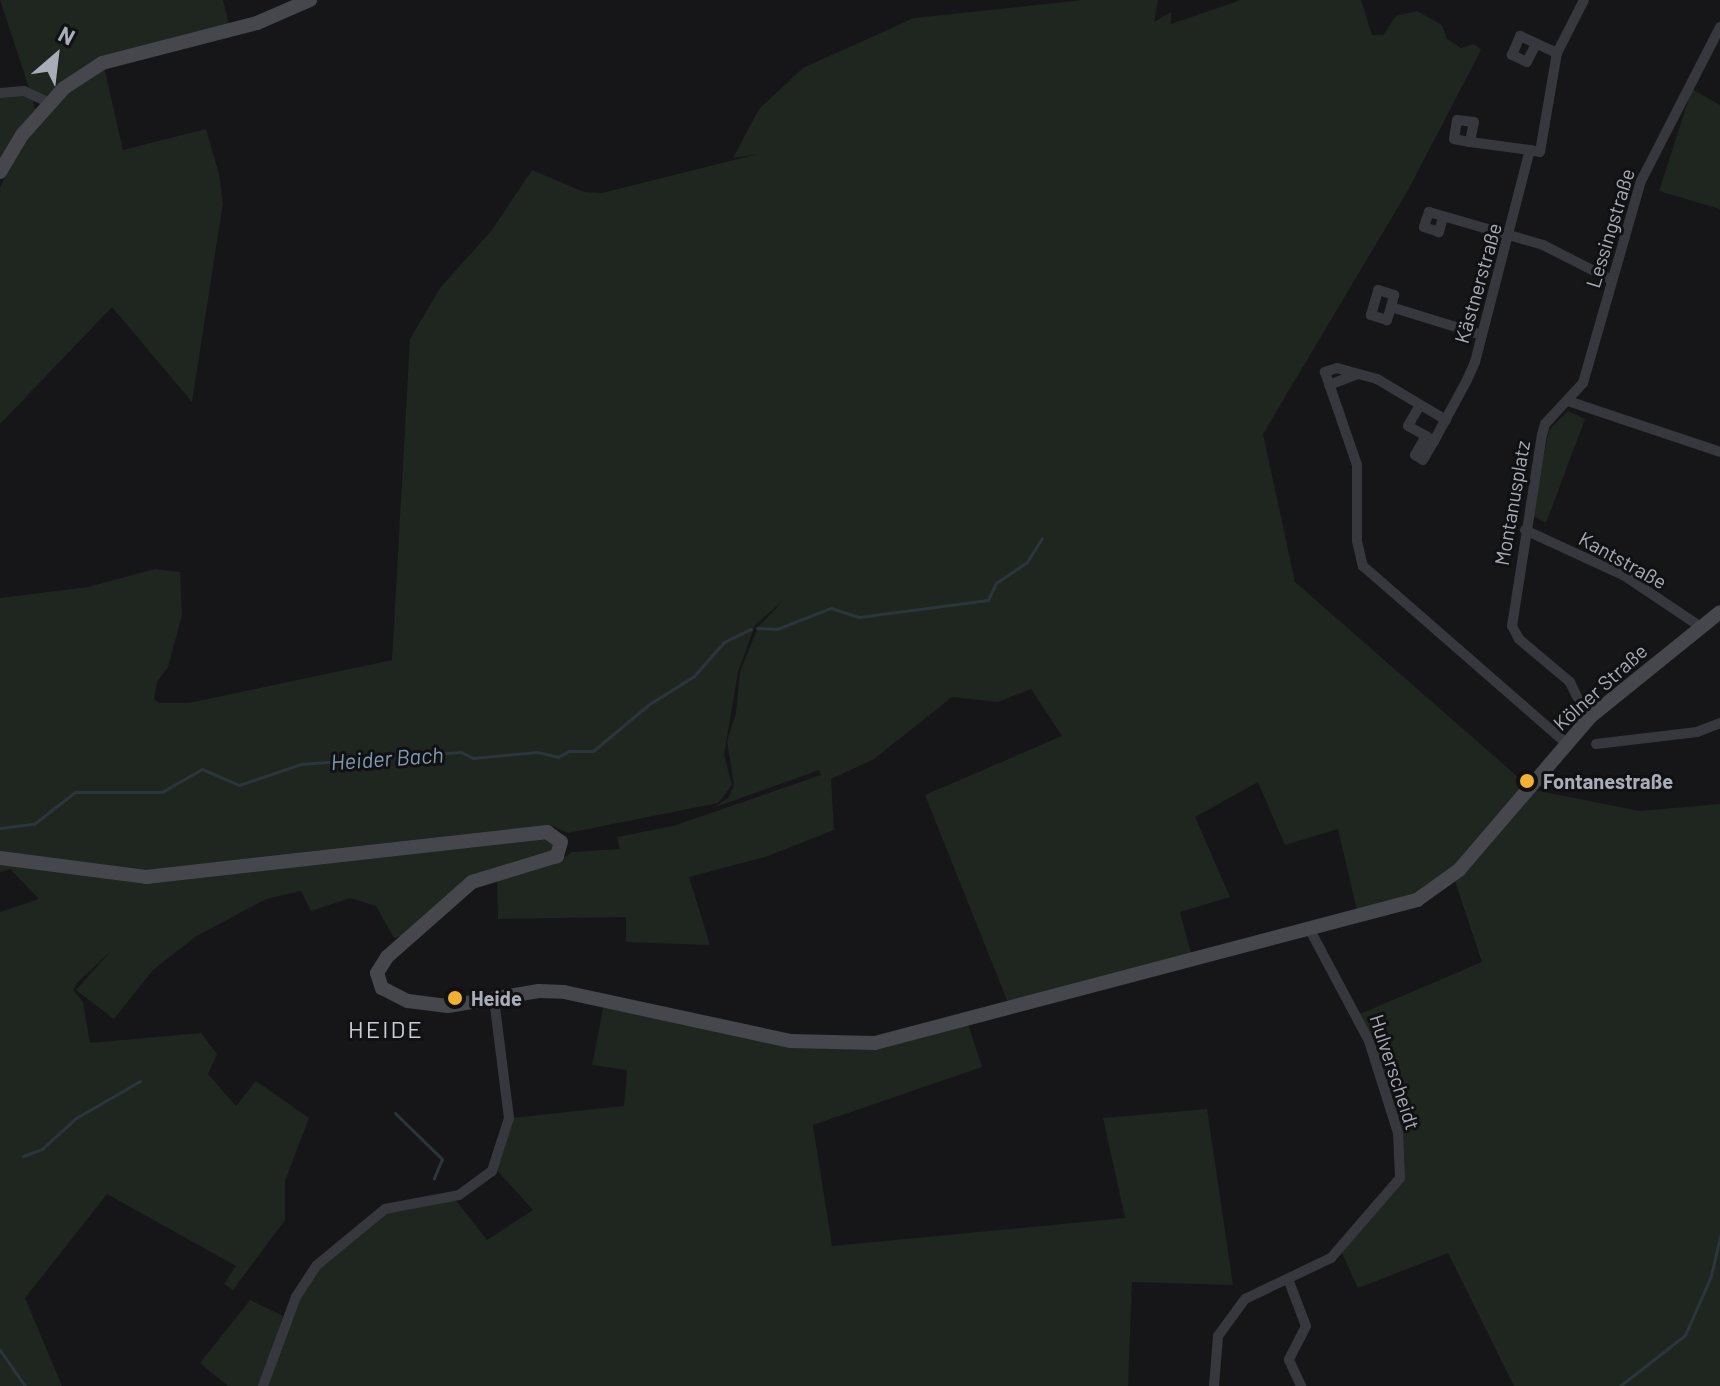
<!DOCTYPE html>
<html>
<head>
<meta charset="utf-8">
<style>
	body { margin:0 }
	#map { position:relative; width:1720px; height:1386px; overflow:hidden; background:#161618; font-family:Barlow,sans-serif }
	div>[style] { position:absolute }
	.green>* { inset:0; background:#1e261f }
	.stream>* { height:3px; margin:-1.5px; padding:0 1.5px; transform-origin:1.5px; border-radius:1.5px; background:#2c353c }
	.street>* { height:10px; margin:-5px; padding:0 5px; transform-origin:5px; border-radius:5px; background:#37383d }
	.secondary>* { height:14px; margin:-7px; padding:0 7px; transform-origin:7px; border-radius:7px; background:#45474d }
	.dots>* { width:22px; height:22px; translate:-50% -50%; box-sizing:border-box; border:4px solid #111113; border-radius:50% }
	span { translate:-50% -50%; white-space:nowrap; text-align:center; line-height:1.15; -webkit-text-stroke:6px #111113; paint-order:stroke }
	.street-label { font-size:20px; color:#a8adb8 }
	.poi-label { font-size:20px; color:#a8adb8; font-weight:700 }
	.left { translate:0 -50%; text-align:left }
	.water-label { font-size:22px; color:#7f9bb3; font-style:italic }
	.quarter-label { font-size:24px; color:#c9ccd4; letter-spacing:2px }
	.north { position:absolute; left:16px; top:16px; width:80px; height:80px; -webkit-text-stroke:6px #111113; paint-order:stroke; rotate:28deg; font-size:22px; font-weight:700; line-height:32px; text-align:center; color:#a8adb8 }
	.north::after { content:''; display:block; margin:auto; width:28px; height:36px; background:#a8adb8; clip-path:polygon(50% 0,100% 100%,50% 72%,0 100%) }
</style>
</head>
<body>
<div id="map">
	<div class="green">
		<div style="clip-path:polygon(0 0,223px 0,230px 29px,112px 62px,50px 101px,30px 91px)"></div>
		<div style="clip-path:polygon(1083px 0,1158px 0,1154px 22px,1171px 12px,1171px 24px,1241px 0,1361px 0,1372px 35px,1383px 35px,1396px 16px,1417px 11px,1442px 25px,1447px 39px,1461px 48px,1474px 44px,1481px 50px,1407px 192px,1263px 434px,1295px 582px,1526px 784px,1455px 866px,1414px 895px,1358px 915px,1338px 829px,1285px 845px,1258px 782px,1195px 817px,1230px 897px,1180px 912px,1192px 957px,1009px 1005px,925px 795px,1062px 736px,1031px 689px,998px 702px,952px 697px,874px 759px,831px 779px,834px 830px,765px 857px,689px 877px,710px 945px,626px 942px,626px 917px,498px 919px,497px 875px,553px 865px,572px 852px,620px 849px,617px 837px,673px 826px,821px 775px,819px 770px,713px 808px,728px 798px,734px 785px,727px 741px,736px 713px,740px 672px,758px 627px,785px 599px,755px 625px,738px 672px,724px 755px,732px 785px,718px 803px,568px 833px,550px 825px,521px 830px,552px 841px,554px 849px,543px 856px,478px 874px,405px 935px,394px 938px,376px 906px,350px 898px,311px 911px,301px 891px,266px 899px,195px 937px,153px 970px,114px 1019px,76px 990px,111px 951px,77px 983px,73px 990px,83px 1002px,90px 1043px,201px 1033px,217px 1054px,208px 1074px,236px 1106px,256px 1081px,309px 1118px,285px 1181px,285px 1220px,233px 1290px,224px 1284px,236px 1266px,107px 1194px,25px 1298px,62px 1386px,0 1386px,0 912px,39px 899px,10px 869px,0 872px,0 598px,88px 587px,155px 569px,180px 572px,182px 615px,168px 667px,157px 682px,154px 699px,159px 703px,189px 703px,392px 660px,410px 339px,440px 288px,492px 230px,532px 170px,584px 192px,602px 193px,758px 154px,733px 158px,759px 109px,803px 68px,914px 18px)"></div>
		<div style="clip-path:polygon(104px 67px,123px 150px,206px 129px,219px 174px,223px 203px,192px 402px,112px 307px,0 424px,0 188px,15px 154px,61px 94px)"></div>
		<div style="clip-path:polygon(1692px 89px,1720px 105px,1720px 209px,1659px 191px)"></div>
		<div style="clip-path:polygon(19px 95px,32px 98px,36px 112px,0 170px,0 97px)"></div>
		<div style="clip-path:polygon(1568px 411px,1585px 419px,1546px 523px,1532px 515px,1549px 430px)"></div>
		<div style="clip-path:polygon(1534px 790px,1640px 811px,1720px 804px,1720px 1386px,1514px 1386px,1448px 1253px,1358px 1288px,1342px 1253px,1405px 1176px,1374px 1045px,1360px 1014px,1482px 962px,1455px 881px)"></div>
		<div style="clip-path:polygon(604px 1004px,824px 1049px,849px 1049px,968px 1024px,982px 1067px,813px 1125px,832px 1246px,1125px 1218px,1103px 1118px,1207px 1109px,1233px 1285px,1132px 1282px,1128px 1386px,264px 1386px,311px 1275px,385px 1211px,454px 1198px,487px 1240px,533px 1210px,495px 1168px,511px 1118px,624px 1106px,627px 1070px,592px 1065px)"></div>
		<div style="clip-path:polygon(250px 1300px,283px 1316px,261px 1386px,228px 1386px,200px 1363px)"></div>
	</div>
	<div class="stream">
		<div style="left:757px;top:628px;width:20px;rotate:3deg"></div>
		<div style="left:777px;top:629px;width:58px;rotate:-21.3deg"></div>
		<div style="left:831px;top:608px;width:29px;rotate:18deg"></div>
		<div style="left:859px;top:617px;width:130px;rotate:-7.5deg"></div>
		<div style="left:988px;top:600px;width:19px;rotate:-65deg"></div>
		<div style="left:996px;top:583px;width:37px;rotate:-34deg"></div>
		<div style="left:1027px;top:562px;width:28px;rotate:-58deg"></div>
		<div style="left:0;top:828px;width:34px;rotate:-7deg"></div>
		<div style="left:34px;top:824px;width:52px;rotate:-38deg"></div>
		<div style="left:75px;top:792px;width:87px"></div>
		<div style="left:162px;top:792px;width:46px;rotate:-29.9deg"></div>
		<div style="left:202px;top:769px;width:40px;rotate:23.4deg"></div>
		<div style="left:239px;top:785px;width:65px;rotate:-18.7deg"></div>
		<div style="left:301px;top:764px;width:160px;rotate:-4.3deg"></div>
		<div style="left:461px;top:752px;width:13px;rotate:27deg"></div>
		<div style="left:473px;top:758px;width:64px;rotate:-5.4deg"></div>
		<div style="left:537px;top:752px;width:22px;rotate:13deg"></div>
		<div style="left:558px;top:757px;width:13px;rotate:-29deg"></div>
		<div style="left:569px;top:751px;width:24px"></div>
		<div style="left:593px;top:751px;width:72px;rotate:-39.9deg"></div>
		<div style="left:648px;top:705px;width:54px;rotate:-32.2deg"></div>
		<div style="left:694px;top:676px;width:45px;rotate:-48.6deg"></div>
		<div style="left:724px;top:642px;width:30px;rotate:-26deg"></div>
		<div style="left:395px;top:1113px;width:66px;rotate:44.4deg"></div>
		<div style="left:442px;top:1159px;width:21px;rotate:113deg"></div>
		<div style="left:23px;top:1156px;width:20px;rotate:-20deg"></div>
		<div style="left:42px;top:1149px;width:46px;rotate:-42.4deg"></div>
		<div style="left:76px;top:1118px;width:74px;rotate:-30deg"></div>
		<div style="left:0;top:1350px;width:44px;rotate:55.2deg"></div>
		<div style="left:1620px;top:1386px;width:83px;rotate:-38.1deg"></div>
		<div style="left:1685px;top:1335px;width:64px;rotate:-66.2deg"></div>
		<div style="left:1711px;top:1276px;width:41px;rotate:-77.3deg"></div>
	</div>
	<div class="street">
		<div style="left:1536px;top:44px;width:20px;rotate:117deg"></div>
		<div style="left:1527px;top:62px;width:17px;rotate:-155deg"></div>
		<div style="left:1512px;top:55px;width:21px;rotate:-67deg"></div>
		<div style="left:1520px;top:36px;width:41px;rotate:24.7deg"></div>
		<div style="left:0;top:93px;width:24px;rotate:-5deg"></div>
		<div style="left:24px;top:91px;width:29px;rotate:25deg"></div>
		<div style="left:1470px;top:142px;width:20px;rotate:-79deg"></div>
		<div style="left:1474px;top:122px;width:17px;rotate:-173deg"></div>
		<div style="left:1457px;top:120px;width:19px;rotate:99deg"></div>
		<div style="left:1454px;top:139px;width:16px;rotate:11deg"></div>
		<div style="left:1470px;top:142px;width:61px;rotate:7.6deg"></div>
		<div style="left:1530px;top:150px;width:10px;rotate:11deg"></div>
		<div style="left:1540px;top:152px;width:100px;rotate:-80.3deg"></div>
		<div style="left:1557px;top:53px;width:59px;rotate:-63deg"></div>
		<div style="left:1443px;top:217px;width:16px;rotate:105deg"></div>
		<div style="left:1439px;top:232px;width:16px;rotate:-162deg"></div>
		<div style="left:1424px;top:227px;width:16px;rotate:-72deg"></div>
		<div style="left:1429px;top:212px;width:119px;rotate:16.1deg"></div>
		<div style="left:1543px;top:245px;width:77px;rotate:26.9deg"></div>
		<div style="left:1391px;top:307px;width:14px;rotate:107deg"></div>
		<div style="left:1387px;top:320px;width:17px;rotate:-163deg"></div>
		<div style="left:1371px;top:315px;width:26px;rotate:-74deg"></div>
		<div style="left:1378px;top:290px;width:17px;rotate:17deg"></div>
		<div style="left:1394px;top:295px;width:12px;rotate:104deg"></div>
		<div style="left:1391px;top:307px;width:95px;rotate:17.1deg"></div>
		<div style="left:1329px;top:385px;width:30px;rotate:-21deg"></div>
		<div style="left:1568px;top:401px;width:160px;rotate:18.5deg"></div>
		<div style="left:1420px;top:405px;width:24px;rotate:120deg"></div>
		<div style="left:1408px;top:426px;width:21px;rotate:29deg"></div>
		<div style="left:1446px;top:420px;width:80px;rotate:-149.3deg"></div>
		<div style="left:1377px;top:379px;width:41px;rotate:-164.6deg"></div>
		<div style="left:1337px;top:368px;width:13px;rotate:162deg"></div>
		<div style="left:1325px;top:372px;width:98px;rotate:71deg"></div>
		<div style="left:1357px;top:465px;width:76px;rotate:90deg"></div>
		<div style="left:1357px;top:541px;width:26px;rotate:77deg"></div>
		<div style="left:1363px;top:566px;width:269px;rotate:41.1deg"></div>
		<div style="left:1434px;top:441px;width:9px;rotate:-148deg"></div>
		<div style="left:1426px;top:436px;width:22px;rotate:120deg"></div>
		<div style="left:1415px;top:455px;width:9px;rotate:32deg"></div>
		<div style="left:1423px;top:460px;width:22px;rotate:-60deg"></div>
		<div style="left:1434px;top:441px;width:69px;rotate:-61.6deg"></div>
		<div style="left:1467px;top:380px;width:20px;rotate:-66deg"></div>
		<div style="left:1475px;top:362px;width:219px;rotate:-75.5deg"></div>
		<div style="left:1525px;top:530px;width:110px;rotate:24.7deg"></div>
		<div style="left:1625px;top:576px;width:92px;rotate:33.9deg"></div>
		<div style="left:1577px;top:697px;width:17px;rotate:-115deg"></div>
		<div style="left:1570px;top:682px;width:67px;rotate:-139.9deg"></div>
		<div style="left:1519px;top:639px;width:15px;rotate:-118deg"></div>
		<div style="left:1512px;top:626px;width:193px;rotate:-81.1deg"></div>
		<div style="left:1542px;top:435px;width:11px;rotate:-75deg"></div>
		<div style="left:1545px;top:424px;width:56px;rotate:-47.2deg"></div>
		<div style="left:1583px;top:383px;width:210px;rotate:-74deg"></div>
		<div style="left:1641px;top:181px;width:173px;rotate:-62.8deg"></div>
		<div style="left:1596px;top:744px;width:102px;rotate:-6.8deg"></div>
		<div style="left:1697px;top:732px;width:25px;rotate:-21deg"></div>
		<div style="left:1288px;top:1279px;width:50px;rotate:69deg"></div>
		<div style="left:1306px;top:1326px;width:38px;rotate:117deg"></div>
		<div style="left:1289px;top:1360px;width:29px;rotate:65deg"></div>
		<div style="left:263px;top:1386px;width:95px;rotate:-69.7deg"></div>
		<div style="left:296px;top:1297px;width:38px;rotate:-57deg"></div>
		<div style="left:317px;top:1265px;width:88px;rotate:-39.5deg"></div>
		<div style="left:385px;top:1209px;width:75px;rotate:-10.7deg"></div>
		<div style="left:459px;top:1195px;width:41px;rotate:-36deg"></div>
		<div style="left:492px;top:1171px;width:56px;rotate:-72.2deg"></div>
		<div style="left:509px;top:1118px;width:119px;rotate:-97.2deg"></div>
		<div style="left:1214px;top:1386px;width:50px;rotate:-85.4deg"></div>
		<div style="left:1218px;top:1336px;width:46px;rotate:-53.9deg"></div>
		<div style="left:1245px;top:1299px;width:95px;rotate:-25.5deg"></div>
		<div style="left:1331px;top:1258px;width:106px;rotate:-49.2deg"></div>
		<div style="left:1400px;top:1178px;width:45px;rotate:-92.5deg"></div>
		<div style="left:1398px;top:1133px;width:96px;rotate:-107.5deg"></div>
		<div style="left:1369px;top:1041px;width:123px;rotate:-118deg"></div>
	</div>
	<div class="secondary">
		<div style="left:0;top:172px;width:43px;rotate:-59.3deg"></div>
		<div style="left:22px;top:135px;width:63px;rotate:-48.2deg"></div>
		<div style="left:64px;top:88px;width:45px;rotate:-33.3deg"></div>
		<div style="left:102px;top:63px;width:160px;rotate:-14.5deg"></div>
		<div style="left:257px;top:23px;width:58px;rotate:-23.5deg"></div>
		<div style="left:0;top:858px;width:147px;rotate:7.4deg"></div>
		<div style="left:146px;top:877px;width:404px;rotate:-6.4deg"></div>
		<div style="left:547px;top:832px;width:17px;rotate:36deg"></div>
		<div style="left:561px;top:842px;width:15px;rotate:106deg"></div>
		<div style="left:557px;top:856px;width:89px;rotate:163deg"></div>
		<div style="left:472px;top:882px;width:113px;rotate:138.6deg"></div>
		<div style="left:387px;top:957px;width:19px;rotate:122deg"></div>
		<div style="left:377px;top:973px;width:16px;rotate:72deg"></div>
		<div style="left:382px;top:988px;width:29px;rotate:27deg"></div>
		<div style="left:408px;top:1001px;width:40px;rotate:7.1deg"></div>
		<div style="left:448px;top:1006px;width:92px;rotate:-9.4deg"></div>
		<div style="left:539px;top:991px;width:25px;rotate:2deg"></div>
		<div style="left:564px;top:992px;width:231px;rotate:12.2deg"></div>
		<div style="left:790px;top:1041px;width:85px;rotate:1.3deg"></div>
		<div style="left:875px;top:1043px;width:561px;rotate:-14.78deg"></div>
		<div style="left:1417px;top:900px;width:52px;rotate:-35.5deg"></div>
		<div style="left:1459px;top:870px;width:201px;rotate:-49.4deg"></div>
		<div style="left:1590px;top:717px;width:167px;rotate:-38.9deg"></div>
	</div>
	<div class="dots">
		<div style="left:1527px;top:781px;background:#f2b134"></div>
		<div style="left:455px;top:998px;background:#f2b134"></div>
	</div>
	<div class="street-label">
		<span style="left:1610px;top:228px;rotate:-73deg">Lessingstraße</span>
		<span style="left:1478px;top:283px;rotate:-74deg">Kästnerstraße</span>
		<span style="left:1512px;top:503px;rotate:-80deg">Montanusplatz</span>
		<span style="left:1623px;top:560px;rotate:29deg">Kantstraße</span>
		<span style="left:1600px;top:687px;rotate:-42deg">Kölner Straße</span>
		<span style="left:1395px;top:1072px;rotate:72deg">Hulverscheidt</span>
	</div>
	<div class="poi-label">
		<span class="left" style="left:1543px;top:781px">Fontanestraße</span>
		<span class="left" style="left:471px;top:998px">Heide</span>
	</div>
	<div class="water-label">
		<span style="left:387px;top:758px;rotate:-4deg">Heider Bach</span>
	</div>
	<div class="quarter-label">
		<span style="left:386px;top:1029px">HEIDE</span>
	</div>
	<div class="north">N</div>
</div>
</body>
</html>
